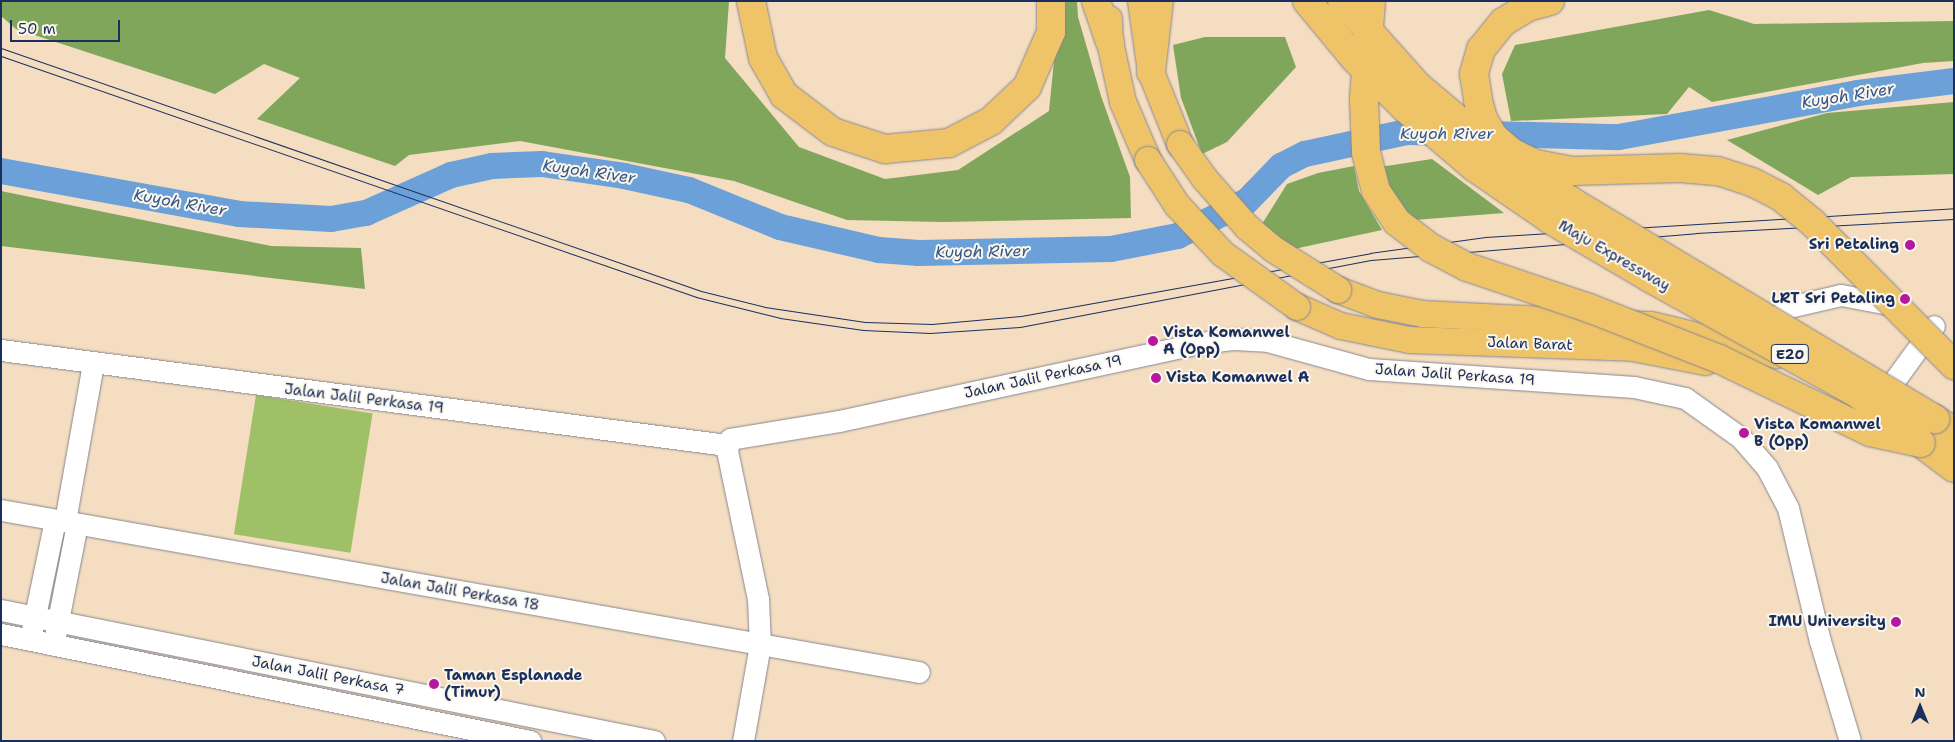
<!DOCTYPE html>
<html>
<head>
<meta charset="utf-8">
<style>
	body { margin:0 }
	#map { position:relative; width:1955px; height:742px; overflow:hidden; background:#f4ddc0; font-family:"Shantell Sans",sans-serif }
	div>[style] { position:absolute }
	.green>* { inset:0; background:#a0c068; transform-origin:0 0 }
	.forest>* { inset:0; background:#80a65c }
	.river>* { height:26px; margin:-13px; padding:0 13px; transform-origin:13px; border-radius:13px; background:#6ba1d8 }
	.roads { filter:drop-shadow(0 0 1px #88868f) drop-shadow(0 0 1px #88868f) }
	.minor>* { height:21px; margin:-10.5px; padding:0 10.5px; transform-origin:10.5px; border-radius:10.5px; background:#fff }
	.major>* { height:26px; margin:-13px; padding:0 13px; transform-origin:13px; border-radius:13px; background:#efc469 }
	.highway>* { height:28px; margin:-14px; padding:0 14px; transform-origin:14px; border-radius:14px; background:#efc469 }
	.tram>* { height:1px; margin:-0.5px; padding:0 0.5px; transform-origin:0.5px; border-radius:0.5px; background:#1b2f5e }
	.bridges { filter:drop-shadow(0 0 1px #88868f) drop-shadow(0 0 1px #88868f) }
	.major-bridge>* { height:26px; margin:-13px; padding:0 13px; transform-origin:13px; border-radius:13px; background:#efc469 }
	.highway-bridge>* { height:28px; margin:-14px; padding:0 14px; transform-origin:14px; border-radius:14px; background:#efc469 }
	.dots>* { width:14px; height:14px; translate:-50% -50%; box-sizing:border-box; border:2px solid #fbf7ec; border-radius:50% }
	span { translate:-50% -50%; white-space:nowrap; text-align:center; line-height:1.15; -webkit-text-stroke:4px #fbf7ec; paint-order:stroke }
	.shield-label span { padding:1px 4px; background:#fbf7ec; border:1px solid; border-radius:4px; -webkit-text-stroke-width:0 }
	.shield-label { font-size:14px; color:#1b2f5e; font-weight:700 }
	.poi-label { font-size:15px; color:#1b2f5e; font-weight:700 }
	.right { translate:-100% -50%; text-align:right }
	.left { translate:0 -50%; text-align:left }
	.street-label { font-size:15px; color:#1b2f5e }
	.water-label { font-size:16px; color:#375789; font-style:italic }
	.frame { position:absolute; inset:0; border:2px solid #1b2f5e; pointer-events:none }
	.north { position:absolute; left:1895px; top:682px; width:50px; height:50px; -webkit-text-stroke:4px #fbf7ec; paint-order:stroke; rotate:0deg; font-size:14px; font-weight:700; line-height:20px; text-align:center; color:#1b2f5e }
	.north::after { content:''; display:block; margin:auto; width:18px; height:22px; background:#1b2f5e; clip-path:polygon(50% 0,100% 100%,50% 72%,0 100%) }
	.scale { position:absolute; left:10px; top:20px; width:110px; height:22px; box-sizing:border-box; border:2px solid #1b2f5e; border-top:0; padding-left:6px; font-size:15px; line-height:18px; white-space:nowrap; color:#1b2f5e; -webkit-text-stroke:4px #fbf7ec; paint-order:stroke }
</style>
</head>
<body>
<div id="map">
	<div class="green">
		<div style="left:256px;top:395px;width:118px;height:141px;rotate:9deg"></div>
	</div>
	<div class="forest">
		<div style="clip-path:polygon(1px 1px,729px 1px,725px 58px,799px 147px,885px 179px,958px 170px,1049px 111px,1060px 1px,1077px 1px,1078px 17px,1101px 96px,1130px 177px,1131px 218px,943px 222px,847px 220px,734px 181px,520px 141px,409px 155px,395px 166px,257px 119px,300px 78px,264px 64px,215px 94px,16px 29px,1px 16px)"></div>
		<div style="clip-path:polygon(1709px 10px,1754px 24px,1954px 21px,1954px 61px,1923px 63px,1712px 102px,1689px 87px,1667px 114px,1511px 121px,1502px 74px,1515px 45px)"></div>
		<div style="clip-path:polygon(1205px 37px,1285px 37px,1296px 67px,1227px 142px,1202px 154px,1181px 98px,1173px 45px)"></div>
		<div style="clip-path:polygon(1954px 102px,1954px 174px,1851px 177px,1818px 195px,1727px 140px,1827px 113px)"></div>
		<div style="clip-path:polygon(1432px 159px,1504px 213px,1414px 220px,1396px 202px,1380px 167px)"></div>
		<div style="clip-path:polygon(1354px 166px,1359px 191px,1382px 230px,1294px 249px,1262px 224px,1287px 184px,1318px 173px)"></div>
		<div style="clip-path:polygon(1px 191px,271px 246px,361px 248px,365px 289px,1px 246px)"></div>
	</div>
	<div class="river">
		<div style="left:1px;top:171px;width:242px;rotate:10.2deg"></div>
		<div style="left:239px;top:214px;width:92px;rotate:3.1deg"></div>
		<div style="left:331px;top:219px;width:36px;rotate:-10deg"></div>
		<div style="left:366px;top:213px;width:93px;rotate:-24.1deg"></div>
		<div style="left:451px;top:175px;width:42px;rotate:-12.4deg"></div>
		<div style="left:492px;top:166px;width:50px;rotate:-2.3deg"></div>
		<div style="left:542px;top:164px;width:83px;rotate:8.3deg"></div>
		<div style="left:624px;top:176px;width:66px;rotate:12.2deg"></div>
		<div style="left:689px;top:190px;width:98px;rotate:22.1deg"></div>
		<div style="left:780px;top:227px;width:102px;rotate:13.1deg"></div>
		<div style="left:879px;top:250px;width:40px;rotate:4.3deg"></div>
		<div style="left:919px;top:253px;width:192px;rotate:-1.2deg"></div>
		<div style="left:1111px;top:249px;width:68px;rotate:-11deg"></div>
		<div style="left:1178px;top:236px;width:77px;rotate:-26.9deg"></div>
		<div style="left:1247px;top:201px;width:49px;rotate:-45.8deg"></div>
		<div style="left:1281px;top:166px;width:27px;rotate:-27deg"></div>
		<div style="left:1305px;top:154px;width:104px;rotate:-12.2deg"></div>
		<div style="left:1407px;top:132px;width:212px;rotate:1.4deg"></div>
		<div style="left:1619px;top:137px;width:243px;rotate:-10.4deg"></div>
		<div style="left:1858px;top:93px;width:97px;rotate:-7.1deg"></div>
	</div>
	<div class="roads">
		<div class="minor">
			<div style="left:1760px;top:329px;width:36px;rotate:-37deg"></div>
			<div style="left:1789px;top:307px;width:53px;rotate:-13deg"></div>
			<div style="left:1841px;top:295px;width:59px;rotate:10.7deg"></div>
			<div style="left:1px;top:350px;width:732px;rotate:7.46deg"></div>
			<div style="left:1878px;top:403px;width:95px;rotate:-54deg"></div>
			<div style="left:1px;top:510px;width:932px;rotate:10.01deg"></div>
			<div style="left:65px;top:521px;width:159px;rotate:-79.9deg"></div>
			<div style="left:1px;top:610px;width:666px;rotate:11.34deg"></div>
			<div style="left:32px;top:630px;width:112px;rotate:-78.2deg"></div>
			<div style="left:1px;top:634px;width:540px;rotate:11.43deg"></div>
			<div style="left:55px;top:636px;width:114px;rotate:-78.9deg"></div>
			<div style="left:743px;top:741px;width:97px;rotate:-80deg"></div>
			<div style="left:760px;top:645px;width:46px;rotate:-92.5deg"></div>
			<div style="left:758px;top:599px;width:152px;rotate:-101.8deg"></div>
			<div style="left:727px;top:450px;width:11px;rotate:-75deg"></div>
			<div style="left:730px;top:439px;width:110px;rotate:-9.4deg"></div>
			<div style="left:839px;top:421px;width:369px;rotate:-12.2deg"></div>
			<div style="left:1200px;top:343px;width:34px;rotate:-7deg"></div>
			<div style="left:1234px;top:339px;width:33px;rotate:3deg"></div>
			<div style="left:1267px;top:341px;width:106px;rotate:15.4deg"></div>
			<div style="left:1369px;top:369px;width:266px;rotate:3.9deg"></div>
			<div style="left:1634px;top:387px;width:52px;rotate:12.2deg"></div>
			<div style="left:1685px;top:398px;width:69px;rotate:35.5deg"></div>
			<div style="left:1741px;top:438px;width:40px;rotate:49deg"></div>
			<div style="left:1767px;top:468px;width:45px;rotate:62.3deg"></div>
			<div style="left:1788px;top:508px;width:137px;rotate:76.5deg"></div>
			<div style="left:1820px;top:641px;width:104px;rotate:73.3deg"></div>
		</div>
		<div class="major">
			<div style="left:1141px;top:1px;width:72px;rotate:82deg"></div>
			<div style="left:1151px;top:72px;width:78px;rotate:68.1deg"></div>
			<div style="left:1109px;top:19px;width:23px;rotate:88deg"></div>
			<div style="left:1110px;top:42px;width:61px;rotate:77.8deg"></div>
			<div style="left:1123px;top:102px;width:63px;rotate:66.7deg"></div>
			<div style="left:1338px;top:290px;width:43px;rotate:20.6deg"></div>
			<div style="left:1378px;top:305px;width:46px;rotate:11.3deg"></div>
			<div style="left:1423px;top:314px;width:228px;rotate:2.8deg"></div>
			<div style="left:1651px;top:325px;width:129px;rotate:13.5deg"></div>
			<div style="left:1297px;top:307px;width:48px;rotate:23.4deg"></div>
			<div style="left:1341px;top:326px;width:69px;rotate:11.6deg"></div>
			<div style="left:1409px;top:340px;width:224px;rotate:2deg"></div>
			<div style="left:1633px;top:348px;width:74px;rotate:10.9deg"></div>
			<div style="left:1900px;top:418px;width:62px;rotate:29.9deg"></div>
		</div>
		<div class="highway">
			<div style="left:751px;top:1px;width:58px;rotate:78.1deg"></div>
			<div style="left:763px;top:58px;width:43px;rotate:60.4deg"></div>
			<div style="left:784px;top:95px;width:61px;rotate:37.1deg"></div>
			<div style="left:833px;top:132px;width:55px;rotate:18.1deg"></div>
			<div style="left:885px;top:149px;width:64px;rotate:-5.4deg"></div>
			<div style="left:949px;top:143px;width:47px;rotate:-27.6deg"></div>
			<div style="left:991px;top:121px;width:50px;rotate:-43.4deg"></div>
			<div style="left:1027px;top:87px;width:60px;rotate:-66.4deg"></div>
			<div style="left:1051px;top:32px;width:31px;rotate:-90deg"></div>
			<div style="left:1096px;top:1px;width:43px;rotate:71.1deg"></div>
			<div style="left:1151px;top:72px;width:71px;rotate:-83.6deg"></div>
			<div style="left:1935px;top:419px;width:23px;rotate:34deg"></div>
			<div style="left:1921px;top:443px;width:41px;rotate:37.1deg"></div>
		</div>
	</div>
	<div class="tram">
		<div style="left:1px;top:48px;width:741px;rotate:19.14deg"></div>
		<div style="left:701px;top:291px;width:66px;rotate:14deg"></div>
		<div style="left:765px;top:307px;width:101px;rotate:8.5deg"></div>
		<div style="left:865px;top:322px;width:67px;rotate:1.7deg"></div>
		<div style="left:932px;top:324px;width:89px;rotate:-5.1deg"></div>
		<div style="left:1021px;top:316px;width:355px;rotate:-10.2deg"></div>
		<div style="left:1370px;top:253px;width:116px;rotate:-7.9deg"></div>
		<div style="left:1485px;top:237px;width:470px;rotate:-3.5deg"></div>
		<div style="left:1px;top:56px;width:736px;rotate:19.12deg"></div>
		<div style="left:696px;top:297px;width:87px;rotate:14deg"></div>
		<div style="left:780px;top:318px;width:84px;rotate:8.2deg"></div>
		<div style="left:863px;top:330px;width:67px;rotate:2.6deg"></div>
		<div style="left:930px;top:333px;width:90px;rotate:-3.8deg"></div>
		<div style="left:1020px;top:327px;width:357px;rotate:-10.8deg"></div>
		<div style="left:1371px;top:260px;width:326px;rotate:-4.7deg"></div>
		<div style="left:1696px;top:233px;width:258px;rotate:-3.1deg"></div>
	</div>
	<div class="bridges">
		<div class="major-bridge">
			<div style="left:1180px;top:144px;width:43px;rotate:54.5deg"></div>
			<div style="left:1205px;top:179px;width:64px;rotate:48.8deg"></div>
			<div style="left:1247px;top:227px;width:34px;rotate:40deg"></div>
			<div style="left:1273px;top:249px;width:77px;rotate:32.2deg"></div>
			<div style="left:1148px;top:160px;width:54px;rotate:57.2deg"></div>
			<div style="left:1177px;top:205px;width:67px;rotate:46.8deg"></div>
			<div style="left:1223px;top:254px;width:91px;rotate:35.6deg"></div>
		</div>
		<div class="highway-bridge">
			<div style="left:1307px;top:1px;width:75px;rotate:50.4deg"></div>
			<div style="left:1355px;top:59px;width:69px;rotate:44.4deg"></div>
			<div style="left:1404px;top:107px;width:92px;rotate:40.6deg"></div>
			<div style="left:1474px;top:167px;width:93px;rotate:34.5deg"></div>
			<div style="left:1551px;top:220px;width:115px;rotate:30.4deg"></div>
			<div style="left:1650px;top:278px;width:237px;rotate:29.1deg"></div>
			<div style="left:1857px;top:393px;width:75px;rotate:37.9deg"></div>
			<div style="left:1342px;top:1px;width:115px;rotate:48.2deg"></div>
			<div style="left:1419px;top:87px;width:95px;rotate:39.9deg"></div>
			<div style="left:1492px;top:148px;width:99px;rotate:33.9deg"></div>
			<div style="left:1574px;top:203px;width:421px;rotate:30.9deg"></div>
			<div style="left:1371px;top:1px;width:98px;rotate:94.1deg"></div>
			<div style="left:1364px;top:99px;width:53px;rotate:87.8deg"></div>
			<div style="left:1366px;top:152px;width:40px;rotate:75.6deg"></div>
			<div style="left:1376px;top:191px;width:37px;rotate:56deg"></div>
			<div style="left:1397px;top:222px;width:43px;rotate:37.4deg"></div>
			<div style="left:1431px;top:248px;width:41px;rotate:27.8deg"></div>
			<div style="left:1467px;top:267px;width:129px;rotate:18.6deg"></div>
			<div style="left:1589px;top:308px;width:140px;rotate:21.4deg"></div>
			<div style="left:1719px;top:359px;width:168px;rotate:25.8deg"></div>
			<div style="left:1870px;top:432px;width:52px;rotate:12.2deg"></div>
			<div style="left:1550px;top:1px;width:23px;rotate:165deg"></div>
			<div style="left:1528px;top:7px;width:29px;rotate:149deg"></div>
			<div style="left:1503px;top:22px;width:35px;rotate:129deg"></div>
			<div style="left:1481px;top:49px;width:26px;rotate:106deg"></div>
			<div style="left:1474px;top:74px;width:26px;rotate:81deg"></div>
			<div style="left:1478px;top:100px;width:20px;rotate:75deg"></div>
			<div style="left:1483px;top:119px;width:21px;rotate:59deg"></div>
			<div style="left:1494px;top:137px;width:23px;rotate:41deg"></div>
			<div style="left:1511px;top:152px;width:28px;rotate:26deg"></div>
			<div style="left:1536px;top:164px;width:38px;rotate:11deg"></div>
			<div style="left:1573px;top:171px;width:107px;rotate:-1.6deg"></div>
			<div style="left:1680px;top:168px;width:38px;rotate:5deg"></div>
			<div style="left:1718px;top:171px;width:36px;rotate:18deg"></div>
			<div style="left:1752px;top:182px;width:33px;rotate:27deg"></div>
			<div style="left:1781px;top:197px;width:40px;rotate:39deg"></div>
			<div style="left:1812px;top:222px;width:202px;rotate:45.2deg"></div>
		</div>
	</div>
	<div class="dots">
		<div style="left:1910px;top:245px;background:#b5179e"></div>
		<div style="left:1905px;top:299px;background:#b5179e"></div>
		<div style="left:1153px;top:341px;background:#b5179e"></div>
		<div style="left:1156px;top:378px;background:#b5179e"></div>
		<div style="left:1744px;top:433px;background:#b5179e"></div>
		<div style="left:1896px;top:622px;background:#b5179e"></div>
		<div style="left:434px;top:684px;background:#b5179e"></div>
	</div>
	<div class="shield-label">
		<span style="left:1790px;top:354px">E20</span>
	</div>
	<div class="poi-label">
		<span class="right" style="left:1899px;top:245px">Sri Petaling</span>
		<span class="right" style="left:1895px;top:299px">LRT Sri Petaling</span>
		<span class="left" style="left:1163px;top:341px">Vista Komanwel<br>A (Opp)</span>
		<span class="left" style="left:1166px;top:378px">Vista Komanwel A</span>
		<span class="left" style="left:1754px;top:433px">Vista Komanwel<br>B (Opp)</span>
		<span class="right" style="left:1886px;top:622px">IMU University</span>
		<span class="left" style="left:444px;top:684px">Taman Esplanade<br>(Timur)</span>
	</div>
	<div class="street-label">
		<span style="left:1614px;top:256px;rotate:30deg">Maju Expressway</span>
		<span style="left:1530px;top:344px;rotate:2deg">Jalan Barat</span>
		<span style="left:1455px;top:375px;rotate:4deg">Jalan Jalil Perkasa 19</span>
		<span style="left:1043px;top:377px;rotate:-12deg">Jalan Jalil Perkasa 19</span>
		<span style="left:364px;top:399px;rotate:7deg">Jalan Jalil Perkasa 19</span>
		<span style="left:460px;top:592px;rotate:10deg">Jalan Jalil Perkasa 18</span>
		<span style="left:328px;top:676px;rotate:11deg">Jalan Jalil Perkasa 7</span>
	</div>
	<div class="water-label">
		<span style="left:1848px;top:96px;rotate:-9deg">Kuyoh River</span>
		<span style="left:1447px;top:134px">Kuyoh River</span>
		<span style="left:589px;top:172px;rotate:8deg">Kuyoh River</span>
		<span style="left:180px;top:203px;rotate:10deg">Kuyoh River</span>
		<span style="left:982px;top:252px;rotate:-1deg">Kuyoh River</span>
	</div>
	<div class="frame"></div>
	<div class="north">N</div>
	<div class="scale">50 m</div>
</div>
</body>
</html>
